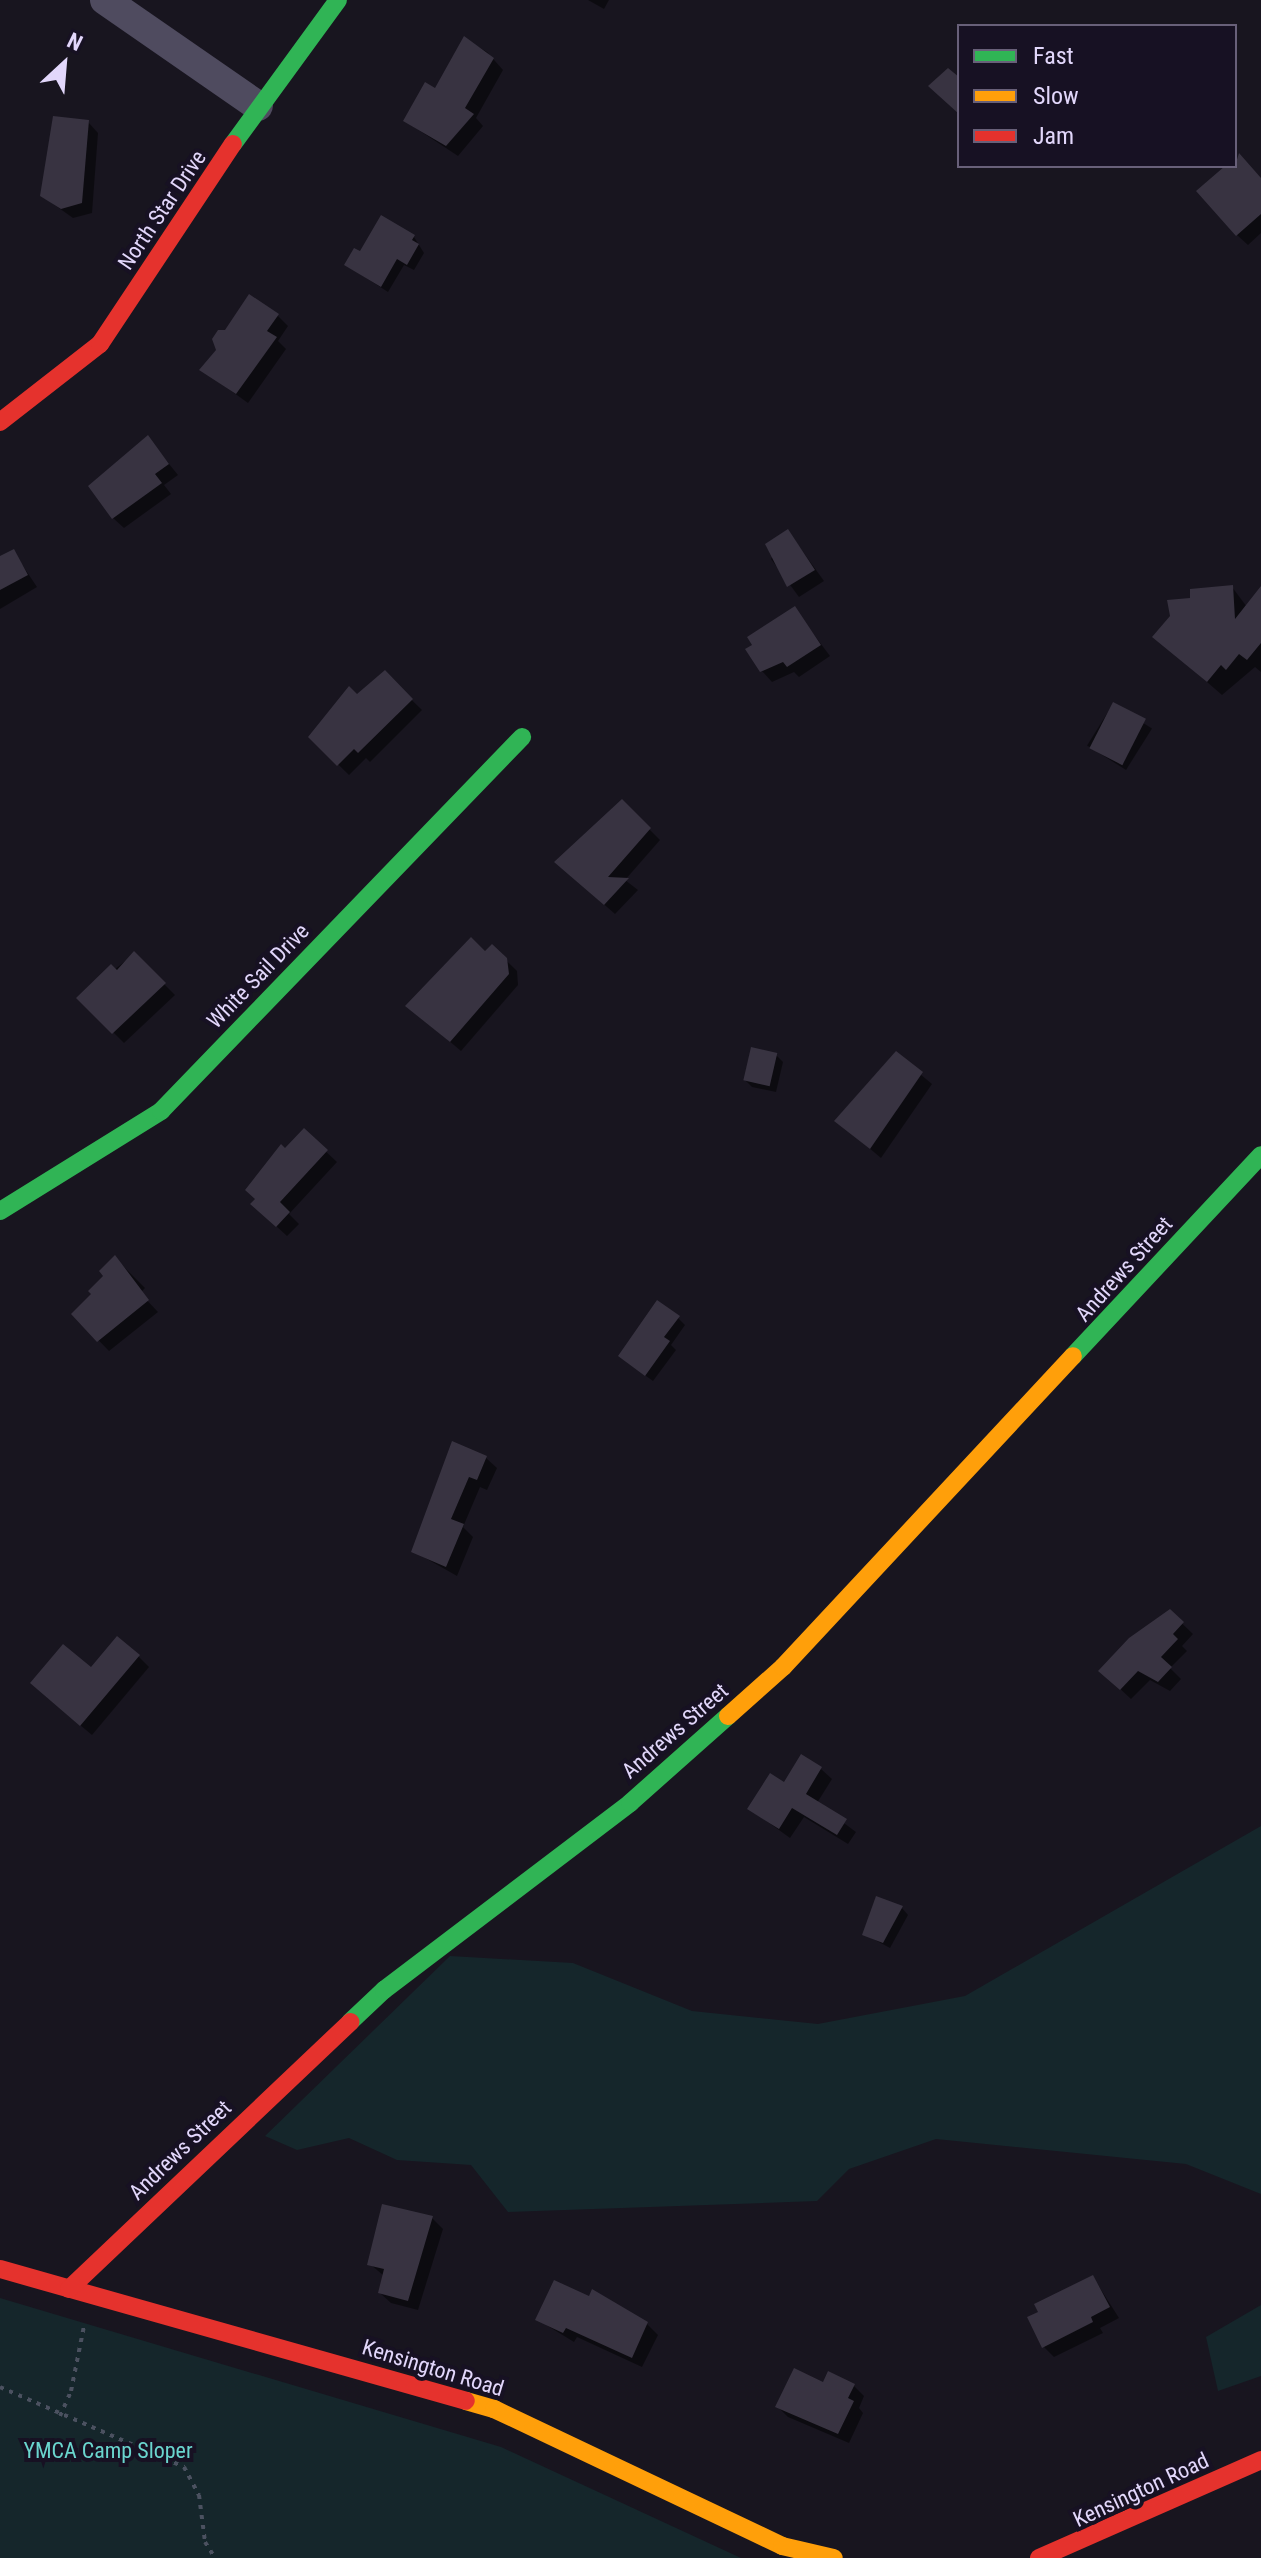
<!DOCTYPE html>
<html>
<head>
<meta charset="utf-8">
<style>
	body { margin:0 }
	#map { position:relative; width:1261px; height:2558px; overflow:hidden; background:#18151f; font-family:"Roboto Condensed",sans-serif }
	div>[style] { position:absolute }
	.green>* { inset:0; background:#15262b }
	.shadow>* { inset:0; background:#0007; transform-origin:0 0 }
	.building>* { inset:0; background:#383341; transform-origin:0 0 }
	.path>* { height:4px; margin-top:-2px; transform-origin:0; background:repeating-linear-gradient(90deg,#4b5160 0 4px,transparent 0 10px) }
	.street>* { height:30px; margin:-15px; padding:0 15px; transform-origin:15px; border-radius:15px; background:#4f4b5f }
	.fast>* { height:18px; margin:-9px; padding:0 9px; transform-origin:9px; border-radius:9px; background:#30b455 }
	.slow>* { height:18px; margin:-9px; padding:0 9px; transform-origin:9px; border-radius:9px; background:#ff9f0a }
	.jam>* { height:18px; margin:-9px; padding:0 9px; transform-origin:9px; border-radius:9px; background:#e5322d }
	span { translate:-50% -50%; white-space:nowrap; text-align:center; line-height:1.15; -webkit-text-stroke:8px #171123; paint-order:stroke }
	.street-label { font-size:22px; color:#e2d7fb }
	.park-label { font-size:22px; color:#6ad5ce }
	.legend { position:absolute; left:957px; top:24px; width:280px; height:144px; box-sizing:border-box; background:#171123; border:2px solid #686079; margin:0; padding:10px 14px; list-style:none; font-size:24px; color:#e2d7fb }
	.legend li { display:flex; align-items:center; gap:16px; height:40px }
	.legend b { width:40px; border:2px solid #686079 }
	.north { position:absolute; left:24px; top:24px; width:80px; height:80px; -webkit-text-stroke:6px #171123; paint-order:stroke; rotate:26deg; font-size:22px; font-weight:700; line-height:32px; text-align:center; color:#e2d7fb }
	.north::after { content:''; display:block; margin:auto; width:28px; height:36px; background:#e2d7fb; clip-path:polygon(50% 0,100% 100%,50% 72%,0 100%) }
</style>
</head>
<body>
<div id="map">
	<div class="green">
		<div style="clip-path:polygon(1261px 1826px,1261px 2194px,1186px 2164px,936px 2139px,849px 2169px,817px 2201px,508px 2212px,471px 2165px,397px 2160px,349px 2138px,297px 2150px,265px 2136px,450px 1956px,573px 1963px,692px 2011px,818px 2024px,965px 1996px)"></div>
		<div style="clip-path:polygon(0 2298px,501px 2447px,741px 2558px,0 2558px)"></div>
		<div style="clip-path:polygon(1261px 2305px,1261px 2376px,1218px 2391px,1206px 2337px)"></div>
	</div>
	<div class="shadow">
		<div style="clip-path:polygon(588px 0,609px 0,604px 9px)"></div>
		<div style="clip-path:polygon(465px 39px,487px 52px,503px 70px,476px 118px,483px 126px,458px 156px,405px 121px,436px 90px)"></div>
		<div style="clip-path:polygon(88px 122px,98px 133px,92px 213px,73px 218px,42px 196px)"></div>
		<div style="clip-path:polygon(1239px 156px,1261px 180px,1261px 233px,1248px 245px,1237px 235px,1228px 166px,1235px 166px)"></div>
		<div style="clip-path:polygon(414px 237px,424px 253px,414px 270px,404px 265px,388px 292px,346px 265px,361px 254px)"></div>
		<div style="clip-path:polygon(278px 316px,288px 326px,278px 341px,286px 349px,248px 403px,202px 370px)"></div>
		<div style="clip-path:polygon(148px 438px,178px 475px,164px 485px,171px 494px,124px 528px,113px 518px)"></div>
		<div style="clip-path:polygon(788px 531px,824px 581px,799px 597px,771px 559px)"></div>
		<div style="clip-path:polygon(13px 551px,37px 587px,0 609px,0 557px)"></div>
		<div style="clip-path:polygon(1232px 587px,1247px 607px,1261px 590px,1261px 672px,1255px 667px,1222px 695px,1155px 637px,1192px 600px)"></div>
		<div style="clip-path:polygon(794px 608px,830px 656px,799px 677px,794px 672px,772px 682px,762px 671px)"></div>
		<div style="clip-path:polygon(384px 673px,422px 710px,370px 762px,366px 758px,349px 775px,310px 737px)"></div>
		<div style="left:1113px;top:704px;width:46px;height:49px;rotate:32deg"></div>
		<div style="clip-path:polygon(622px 802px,660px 840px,625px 880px,638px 890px,615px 914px,567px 872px)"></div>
		<div style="clip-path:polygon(492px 947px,517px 971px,518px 985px,461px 1051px,408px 1006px)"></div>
		<div style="clip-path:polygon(134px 954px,175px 995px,124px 1043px,79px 998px)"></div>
		<div style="clip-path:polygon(896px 1054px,932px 1084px,881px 1158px,837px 1121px)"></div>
		<div style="clip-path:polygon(776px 1055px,783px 1062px,776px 1092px,752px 1087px,745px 1080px)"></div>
		<div style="clip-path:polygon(304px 1131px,337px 1162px,289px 1214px,299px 1224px,287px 1236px,263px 1214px,286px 1151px)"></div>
		<div style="clip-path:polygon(115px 1258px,145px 1288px,140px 1293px,158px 1312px,109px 1351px,73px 1314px,94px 1294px)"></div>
		<div style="clip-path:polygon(678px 1318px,685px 1325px,671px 1345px,676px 1350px,653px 1381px,628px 1363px)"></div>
		<div style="clip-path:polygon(453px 1444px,486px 1458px,497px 1468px,487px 1490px,480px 1487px,463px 1527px,473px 1537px,457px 1576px,413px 1551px)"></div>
		<div style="clip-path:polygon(1169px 1611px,1193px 1634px,1182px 1646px,1187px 1651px,1170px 1668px,1181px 1679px,1170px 1691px,1150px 1680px,1131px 1699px,1101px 1671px)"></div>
		<div style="clip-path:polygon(138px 1656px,149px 1667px,92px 1735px,43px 1694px)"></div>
		<div style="clip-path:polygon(821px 1769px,832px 1779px,817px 1803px,856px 1832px,848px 1844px,804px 1817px,790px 1838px,750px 1809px)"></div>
		<div style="clip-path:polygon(902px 1908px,908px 1915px,890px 1948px,864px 1934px)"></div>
		<div style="clip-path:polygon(432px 2218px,443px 2229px,418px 2310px,391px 2303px,380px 2293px,384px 2276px,370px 2264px)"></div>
		<div style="clip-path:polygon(1093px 2277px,1119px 2318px,1100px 2328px,1103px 2333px,1054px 2357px,1044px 2347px)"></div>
		<div style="clip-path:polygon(538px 2320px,647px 2324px,658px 2335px,642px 2367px,577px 2337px,574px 2342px)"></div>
		<div style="clip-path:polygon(824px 2385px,854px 2386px,864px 2396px,859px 2408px,863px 2413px,849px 2443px,788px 2417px,777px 2406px)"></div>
	</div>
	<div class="building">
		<div style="clip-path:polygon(464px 36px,494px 58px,465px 108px,474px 114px,446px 146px,403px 121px,425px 82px,435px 88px)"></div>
		<div style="clip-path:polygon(948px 68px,959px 77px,959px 114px,928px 86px)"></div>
		<div style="clip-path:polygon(53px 116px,89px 120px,82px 203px,61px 209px,40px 196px)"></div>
		<div style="clip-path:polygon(1239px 153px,1261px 178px,1261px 214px,1236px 236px,1196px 191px,1225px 166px,1235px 166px)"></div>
		<div style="clip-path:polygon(381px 215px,415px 235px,412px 240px,419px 244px,407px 265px,397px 259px,381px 287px,344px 265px,354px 248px,360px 251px)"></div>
		<div style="clip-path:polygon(249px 294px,279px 314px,267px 331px,277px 337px,236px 394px,199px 370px,216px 350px,212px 339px,218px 330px,225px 330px)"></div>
		<div style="clip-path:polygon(148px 435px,169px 464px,155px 474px,162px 483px,112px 519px,88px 486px)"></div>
		<div style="clip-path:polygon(788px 529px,815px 570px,787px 587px,765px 544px)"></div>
		<div style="clip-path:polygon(14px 549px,28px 575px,0 590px,0 556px)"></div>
		<div style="clip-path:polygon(1233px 585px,1235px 619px,1261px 586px,1261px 643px,1247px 660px,1239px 654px,1226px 670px,1221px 665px,1207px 682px,1152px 637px,1170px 616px,1167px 600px,1190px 598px,1190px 589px)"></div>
		<div style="clip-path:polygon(795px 606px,821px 645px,787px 667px,783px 662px,760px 672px,745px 649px,752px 645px,747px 637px)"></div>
		<div style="clip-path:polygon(385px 670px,413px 699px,358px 753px,354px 749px,337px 766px,308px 737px,349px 686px,357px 694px)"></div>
		<div style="left:1113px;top:702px;width:37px;height:52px;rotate:27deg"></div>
		<div style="clip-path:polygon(622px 799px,651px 828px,608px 877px,629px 878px,604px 905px,554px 862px)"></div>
		<div style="clip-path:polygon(471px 937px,485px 951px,492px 944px,507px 958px,509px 974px,450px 1042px,405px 1006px)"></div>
		<div style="clip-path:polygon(134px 951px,166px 983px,112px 1034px,76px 998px,111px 964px,117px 970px)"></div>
		<div style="left:751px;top:1047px;width:27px;height:34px;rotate:13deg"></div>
		<div style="clip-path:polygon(896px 1051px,923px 1072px,870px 1149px,834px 1121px)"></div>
		<div style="clip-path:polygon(304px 1128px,328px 1150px,280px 1202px,290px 1212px,276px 1227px,250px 1204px,255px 1199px,245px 1190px,281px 1144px,285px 1148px)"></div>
		<div style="clip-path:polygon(115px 1255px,149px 1300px,97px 1342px,71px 1314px,91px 1294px,88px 1291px,103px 1276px,99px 1271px)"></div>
		<div style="clip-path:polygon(657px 1300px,680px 1316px,664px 1337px,670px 1341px,645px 1376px,618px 1356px)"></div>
		<div style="clip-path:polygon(452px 1441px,487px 1456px,477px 1480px,469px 1477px,451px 1519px,464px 1524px,446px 1567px,411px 1552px)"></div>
		<div style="clip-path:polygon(1170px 1609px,1184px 1622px,1173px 1634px,1178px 1639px,1161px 1657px,1172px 1667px,1158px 1682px,1138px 1671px,1120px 1690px,1098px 1671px,1129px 1638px)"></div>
		<div style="clip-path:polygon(117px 1636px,140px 1655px,80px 1726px,30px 1683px,63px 1644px,91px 1667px)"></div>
		<div style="clip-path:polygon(801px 1754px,822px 1767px,806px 1794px,847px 1819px,837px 1835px,792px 1808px,779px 1829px,747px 1809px,770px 1773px,784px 1782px)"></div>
		<div style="clip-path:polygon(876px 1896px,903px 1906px,883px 1943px,862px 1935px)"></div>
		<div style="clip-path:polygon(382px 2204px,433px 2216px,408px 2301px,378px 2293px,384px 2269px,367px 2265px)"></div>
		<div style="clip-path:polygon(1093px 2275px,1110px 2307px,1091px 2317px,1093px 2322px,1042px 2348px,1027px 2317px,1038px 2312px,1034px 2304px)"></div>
		<div style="clip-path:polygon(554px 2280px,589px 2296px,592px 2289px,648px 2322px,632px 2358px,566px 2328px,563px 2333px,535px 2320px)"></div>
		<div style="clip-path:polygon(794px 2368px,823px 2382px,828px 2371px,855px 2384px,848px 2398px,854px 2401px,838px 2434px,775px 2407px)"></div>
	</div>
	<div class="path">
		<div style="left:0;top:2387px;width:201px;rotate:23.5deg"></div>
		<div style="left:184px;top:2467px;width:32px;rotate:62deg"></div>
		<div style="left:199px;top:2495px;width:47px;rotate:82.7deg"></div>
		<div style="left:205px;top:2542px;width:19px;rotate:58deg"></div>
		<div style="left:60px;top:2416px;width:27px;rotate:-66deg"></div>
		<div style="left:71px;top:2391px;width:66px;rotate:-78.7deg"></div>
	</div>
	<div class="street">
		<div style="left:105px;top:0;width:186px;rotate:34.7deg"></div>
	</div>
	<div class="fast">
		<div style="left:233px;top:144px;width:178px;rotate:-53.9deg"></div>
		<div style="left:0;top:1211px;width:190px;rotate:-31.8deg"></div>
		<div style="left:161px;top:1111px;width:520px;rotate:-46.01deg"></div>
		<div style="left:1073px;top:1356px;width:275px;rotate:-46.9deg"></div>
		<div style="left:350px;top:2022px;width:47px;rotate:-43.3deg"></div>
		<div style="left:384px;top:1990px;width:309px;rotate:-37.2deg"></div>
		<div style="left:630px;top:1803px;width:131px;rotate:-41.6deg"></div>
	</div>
	<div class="slow">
		<div style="left:728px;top:1716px;width:74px;rotate:-41.7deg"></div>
		<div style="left:783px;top:1667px;width:425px;rotate:-47deg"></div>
		<div style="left:466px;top:2401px;width:29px;rotate:16deg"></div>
		<div style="left:494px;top:2409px;width:319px;rotate:25.4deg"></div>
		<div style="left:782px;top:2546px;width:53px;rotate:13deg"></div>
	</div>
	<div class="jam">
		<div style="left:0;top:422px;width:127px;rotate:-38deg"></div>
		<div style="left:100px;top:344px;width:240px;rotate:-56.4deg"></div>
		<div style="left:0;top:2269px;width:484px;rotate:15.8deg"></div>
		<div style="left:69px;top:2289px;width:388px;rotate:-43.5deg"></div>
		<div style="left:1039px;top:2558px;width:243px;rotate:-23.8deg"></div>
	</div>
	<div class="street-label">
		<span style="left:162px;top:210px;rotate:-56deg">North Star Drive</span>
		<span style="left:258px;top:976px;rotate:-46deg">White Sail Drive</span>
		<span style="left:1124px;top:1269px;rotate:-48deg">Andrews Street</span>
		<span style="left:675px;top:1731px;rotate:-41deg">Andrews Street</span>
		<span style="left:180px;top:2150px;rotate:-44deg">Andrews Street</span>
		<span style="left:433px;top:2368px;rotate:17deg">Kensington Road</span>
		<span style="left:1141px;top:2490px;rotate:-25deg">Kensington Road</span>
	</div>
	<div class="park-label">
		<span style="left:108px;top:2451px">YMCA Camp Sloper</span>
	</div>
	<ul class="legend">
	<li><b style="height:10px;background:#30b455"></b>Fast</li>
	<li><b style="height:10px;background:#ff9f0a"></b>Slow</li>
	<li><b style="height:10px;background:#e5322d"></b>Jam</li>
	</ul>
	<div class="north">N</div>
</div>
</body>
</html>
